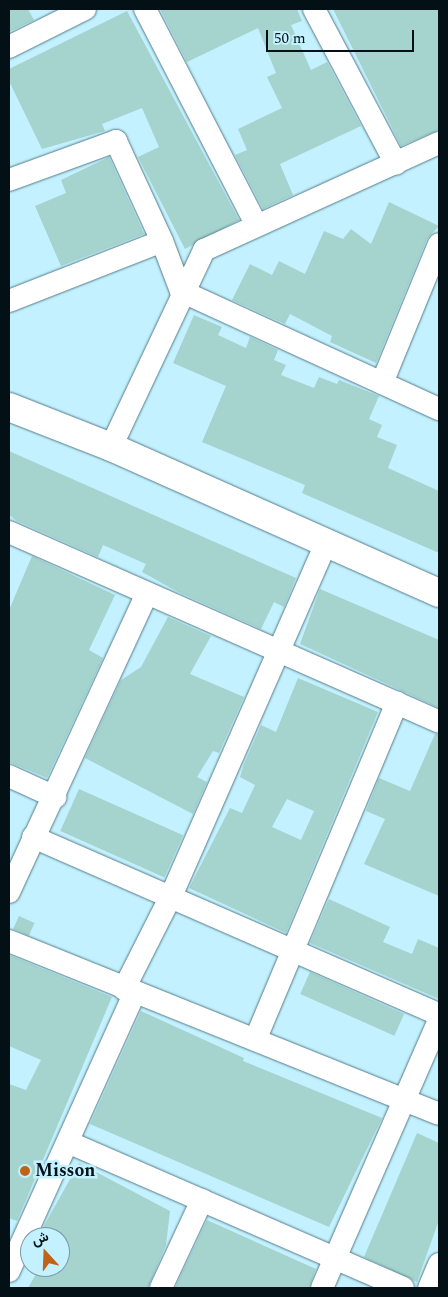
<!DOCTYPE html>
<html>
<head>
<meta charset="utf-8">
<style>
	body { margin:0 }
	#map { position:relative; width:448px; height:1297px; overflow:hidden; background:#c4f1ff; font-family:Spectral,Vazirmatn,serif }
	div>[style] { position:absolute }
	.building>* { inset:0; background:#a5d3cd; transform-origin:0 0 }
	.roads { filter:drop-shadow(0 0 1px #527c88) drop-shadow(0 0 1px #527c88) }
	.street>* { height:22px; margin:-11px; padding:0 11px; transform-origin:11px; border-radius:11px; background:#fff }
	.secondary>* { height:28px; margin:-14px; padding:0 14px; transform-origin:14px; border-radius:14px; background:#fff }
	.dots>* { width:14px; height:14px; translate:-50% -50%; box-sizing:border-box; border:2px solid #c4f1ff; border-radius:50% }
	span { translate:-50% -50%; white-space:nowrap; text-align:center; line-height:1.15; -webkit-text-stroke:5px #c4f1ff; paint-order:stroke }
	.poi-label { font-size:18px; color:#031116; font-weight:700 }
	.left { translate:0 -50%; text-align:left }
	.frame { position:absolute; inset:0; border:10px solid #031116; pointer-events:none }
	.north { position:absolute; left:20px; top:1227px; width:50px; height:50px; box-sizing:border-box; background:#c4f1ff; border:1px solid #7797a2; border-radius:50%; rotate:340deg; font-size:14px; font-weight:700; line-height:20px; text-align:center; color:#031116 }
	.north::after { content:''; display:block; margin:auto; width:18px; height:22px; background:#c06314; clip-path:polygon(50% 0,100% 100%,50% 72%,0 100%) }
	.scale { position:absolute; left:266px; top:30px; width:148px; height:22px; box-sizing:border-box; border:2px solid #031116; border-top:0; padding-left:6px; font-size:15px; line-height:18px; white-space:nowrap; color:#031116; -webkit-text-stroke:4px #c4f1ff; paint-order:stroke }
</style>
</head>
<body>
<div id="map">
	<div class="building">
		<div style="clip-path:polygon(9px 9px,28px 9px,34px 20px,9px 32px)"></div>
		<div style="clip-path:polygon(160px 9px,297px 9px,302px 21px,291px 25px,311px 70px,327px 62px,361px 126px,280px 164px,293px 195px,263px 209px,235px 155px,247px 150px,238px 129px,282px 108px,267px 77px,276px 73px,258px 28px,187px 62px)"></div>
		<div style="clip-path:polygon(333px 9px,439px 9px,439px 130px,401px 146px)"></div>
		<div style="clip-path:polygon(127px 11px,239px 220px,185px 249px,138px 157px,159px 147px,142px 108px,102px 124px,105px 131px,42px 149px,9px 81px,9px 69px)"></div>
		<div style="clip-path:polygon(109px 157px,144px 234px,61px 266px,35px 206px,66px 193px,61px 180px)"></div>
		<div style="clip-path:polygon(389px 202px,439px 226px,427px 239px,376px 363px,330px 342px,332px 336px,290px 314px,285px 324px,232px 300px,250px 264px,272px 275px,279px 261px,305px 274px,324px 231px,343px 239px,351px 229px,371px 244px)"></div>
		<div style="clip-path:polygon(194px 315px,222px 327px,218px 335px,246px 348px,250px 337px,278px 350px,274px 360px,286px 365px,281px 375px,314px 388px,319px 377px,337px 384px,339px 380px,379px 396px,369px 419px,382px 425px,377px 437px,397px 445px,388px 468px,439px 491px,439px 553px,302px 493px,305px 485px,202px 442px,226px 386px,173px 363px)"></div>
		<div style="clip-path:polygon(9px 451px,296px 578px,284px 607px,274px 602px,261px 629px,178px 592px,142px 572px,146px 564px,103px 545px,98px 557px,17px 521px,9px 515px)"></div>
		<div style="clip-path:polygon(32px 556px,115px 595px,89px 650px,103px 658px,47px 778px,9px 762px,9px 610px)"></div>
		<div style="clip-path:polygon(320px 589px,439px 640px,439px 708px,300px 644px)"></div>
		<div style="clip-path:polygon(168px 617px,211px 636px,190px 674px,244px 697px,219px 753px,213px 751px,197px 777px,207px 782px,193px 814px,85px 758px,121px 680px,141px 667px)"></div>
		<div style="clip-path:polygon(evenodd,298px 678px,378px 712px,286px 933px,189px 888px,230px 808px,242px 813px,255px 785px,240px 777px,244px 764px,261px 725px,276px 732px,298px 678px,287px 799px,314px 811px,301px 840px,272px 827px,287px 799px)"></div>
		<div style="clip-path:polygon(435px 734px,439px 735px,439px 896px,364px 864px,385px 819px,366px 811px,379px 778px,410px 791px)"></div>
		<div style="left:79px;top:789px;width:114px;height:46px;rotate:24deg"></div>
		<div style="clip-path:polygon(329px 899px,390px 927px,383px 942px,412px 954px,418px 939px,439px 948px,439px 999px,310px 943px)"></div>
		<div style="left:19px;top:916px;width:17px;height:14px;rotate:24deg"></div>
		<div style="clip-path:polygon(9px 955px,112px 997px,17px 1221px,9px 1218px,9px 1084px,26px 1090px,41px 1060px,9px 1046px)"></div>
		<div style="left:310px;top:972px;width:103px;height:24px;rotate:24deg"></div>
		<div style="clip-path:polygon(141px 1011px,244px 1058px,243px 1061px,382px 1118px,329px 1227px,90px 1124px)"></div>
		<div style="clip-path:polygon(417px 1133px,439px 1143px,439px 1220px,417px 1282px,364px 1257px)"></div>
		<div style="clip-path:polygon(79px 1163px,170px 1211px,166px 1245px,148px 1288px,28px 1288px,40px 1267px,60px 1267px,60px 1237px,43px 1237px,41px 1231px)"></div>
		<div style="clip-path:polygon(207px 1220px,316px 1269px,309px 1288px,175px 1288px)"></div>
	</div>
	<div class="roads">
		<div class="street">
			<div style="left:145px;top:9px;width:242px;rotate:62.7deg"></div>
			<div style="left:314px;top:9px;width:175px;rotate:62.1deg"></div>
			<div style="left:9px;top:47px;width:85px;rotate:-26.6deg"></div>
			<div style="left:9px;top:180px;width:114px;rotate:-20deg"></div>
			<div style="left:116px;top:141px;width:110px;rotate:65.3deg"></div>
			<div style="left:9px;top:301px;width:164px;rotate:-21.4deg"></div>
			<div style="left:162px;top:241px;width:53px;rotate:69.2deg"></div>
			<div style="left:181px;top:291px;width:284px;rotate:24.6deg"></div>
			<div style="left:382px;top:383px;width:150px;rotate:-67.7deg"></div>
			<div style="left:111px;top:447px;width:218px;rotate:-64.7deg"></div>
			<div style="left:204px;top:250px;width:258px;rotate:-24.5deg"></div>
			<div style="left:9px;top:532px;width:470px;rotate:23.8deg"></div>
			<div style="left:9px;top:776px;width:51px;rotate:24.5deg"></div>
			<div style="left:33px;top:837px;width:443px;rotate:23.6deg"></div>
			<div style="left:9px;top:892px;width:329px;rotate:-65.2deg"></div>
			<div style="left:9px;top:941px;width:463px;rotate:21.9deg"></div>
			<div style="left:124px;top:989px;width:106px;rotate:-63.2deg"></div>
			<div style="left:172px;top:894px;width:383px;rotate:-66.3deg"></div>
			<div style="left:256px;top:1038px;width:364px;rotate:-67.2deg"></div>
			<div style="left:70px;top:1143px;width:363px;rotate:23.5deg"></div>
			<div style="left:9px;top:1271px;width:304px;rotate:-65.7deg"></div>
			<div style="left:161px;top:1288px;width:97px;rotate:-65deg"></div>
			<div style="left:322px;top:1288px;width:292px;rotate:-66.4deg"></div>
			<div style="left:429px;top:1288px;width:26px;rotate:-67deg"></div>
		</div>
		<div class="secondary">
			<div style="left:9px;top:407px;width:110px;rotate:21.4deg"></div>
			<div style="left:111px;top:447px;width:359px;rotate:24deg"></div>
		</div>
	</div>
	<div class="dots">
		<div style="left:25px;top:1171px;background:#c06314"></div>
	</div>
	<div class="poi-label">
		<span class="left" style="left:35px;top:1171px">Misson</span>
	</div>
	<div class="frame"></div>
	<div class="north">ش</div>
	<div class="scale">50 m</div>
</div>
</body>
</html>
